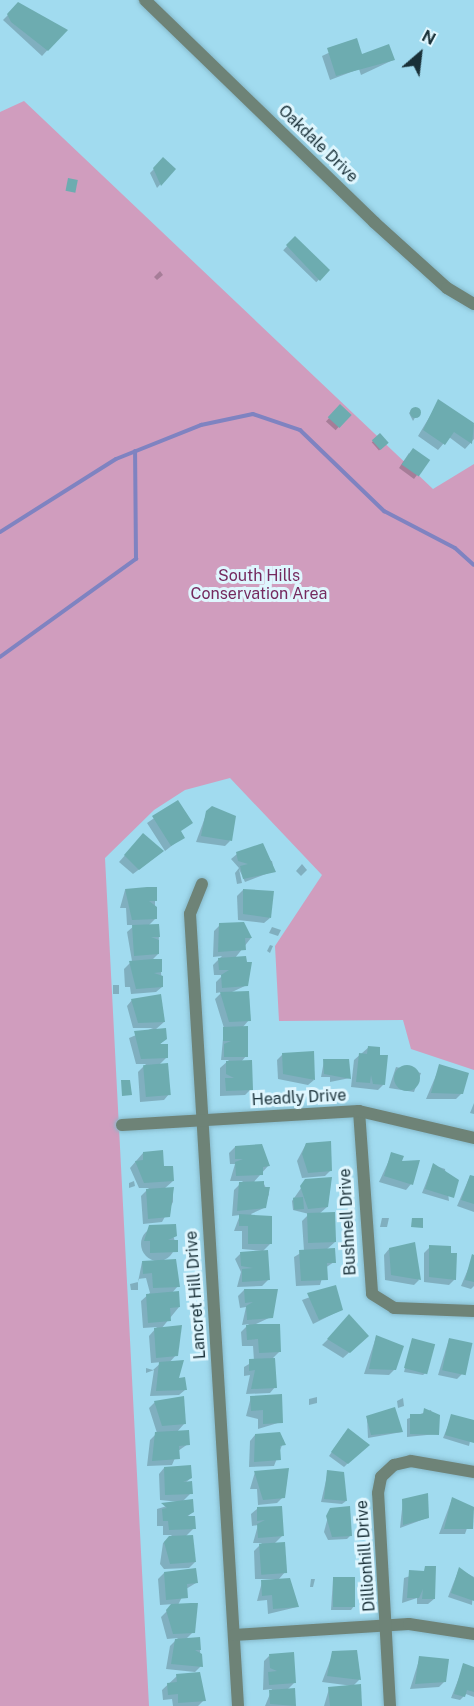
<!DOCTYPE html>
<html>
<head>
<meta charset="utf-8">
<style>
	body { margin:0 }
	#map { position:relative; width:474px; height:1706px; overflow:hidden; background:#a1dbef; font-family:"Public Sans",sans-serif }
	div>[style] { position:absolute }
	.green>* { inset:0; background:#d09dbe }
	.shadow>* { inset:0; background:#0003; transform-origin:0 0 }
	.round { border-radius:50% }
	.stream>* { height:4px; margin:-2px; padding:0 2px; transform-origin:2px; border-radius:2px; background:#7f83c1 }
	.building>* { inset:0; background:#6dacb0; transform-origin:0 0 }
	.roads { filter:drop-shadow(0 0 2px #86b9ca) drop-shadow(0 0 2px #86b9ca) }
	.street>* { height:12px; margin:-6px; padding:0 6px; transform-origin:6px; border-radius:6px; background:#6e8377 }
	span { translate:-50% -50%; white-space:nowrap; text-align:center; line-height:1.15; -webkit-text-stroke:6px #dff6fe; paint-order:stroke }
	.street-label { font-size:16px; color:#193038 }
	.park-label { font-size:16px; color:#752a5f }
	.north { position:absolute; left:390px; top:24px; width:60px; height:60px; -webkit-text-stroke:4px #dff6fe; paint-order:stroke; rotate:28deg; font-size:16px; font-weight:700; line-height:24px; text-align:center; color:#193038 }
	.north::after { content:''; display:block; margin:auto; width:21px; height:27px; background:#193038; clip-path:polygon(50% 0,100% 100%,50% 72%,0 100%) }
</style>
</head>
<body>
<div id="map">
	<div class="green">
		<div style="clip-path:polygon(24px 101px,433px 489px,474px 464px,474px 1070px,411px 1049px,403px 1020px,279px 1021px,275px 946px,322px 875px,230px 778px,185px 790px,154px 810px,105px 858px,149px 1706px,0 1706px,0 112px)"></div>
	</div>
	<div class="shadow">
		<div style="clip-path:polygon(19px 4px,66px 30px,42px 56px,3px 20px)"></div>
		<div style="clip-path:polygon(356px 40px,362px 56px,393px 60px,361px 75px,359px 69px,330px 80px,322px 56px)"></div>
		<div style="clip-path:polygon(164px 159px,174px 169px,157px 188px,150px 173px)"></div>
		<div style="left:295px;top:238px;width:46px;height:17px;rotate:44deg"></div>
		<div style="clip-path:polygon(160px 271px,163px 275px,157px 280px,154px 277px)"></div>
		<div style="clip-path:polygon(439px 401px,474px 425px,474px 439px,465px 449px,449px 437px,438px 450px,418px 436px)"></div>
		<div style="left:340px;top:406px;width:13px;height:21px;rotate:42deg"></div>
		<div style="clip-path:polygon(413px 408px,419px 411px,413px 421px,409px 413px)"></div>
		<div style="left:380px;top:435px;width:11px;height:11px;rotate:49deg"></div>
		<div style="clip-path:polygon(409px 453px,417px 475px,414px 479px,399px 468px)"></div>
		<div style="clip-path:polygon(178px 802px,174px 833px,183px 837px,165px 851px,147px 823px)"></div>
		<div style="clip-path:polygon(207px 812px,230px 841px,225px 846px,196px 842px)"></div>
		<div style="clip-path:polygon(143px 835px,162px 852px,133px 874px,119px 862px)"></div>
		<div style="clip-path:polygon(237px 854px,272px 861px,274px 871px,245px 882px,239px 869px,242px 883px,237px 884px,235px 873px,239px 868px,231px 859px)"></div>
		<div style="clip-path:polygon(302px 864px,307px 870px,301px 876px,296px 871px)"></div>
		<div style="clip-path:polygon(125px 890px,155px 901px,155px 919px,148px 926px,159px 936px,158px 954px,151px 961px,161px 972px,162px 987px,156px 992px,131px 994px,130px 987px,125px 987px,124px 969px,132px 961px,127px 932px,135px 925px,127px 925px,126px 908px,120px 908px)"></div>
		<div style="clip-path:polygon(243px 890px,270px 918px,264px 923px,238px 920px,237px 896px)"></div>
		<div style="clip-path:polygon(220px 925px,251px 938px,235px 958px,247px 985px,232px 992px,249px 1020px,242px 1028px,246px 1056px,241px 1062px,251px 1089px,245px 1095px,220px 1096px,220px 1068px,229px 1060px,221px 1060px,224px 1028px,215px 999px,222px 992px,216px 993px,216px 982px,223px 975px,214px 975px,213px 965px,222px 956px,213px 957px,214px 931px)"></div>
		<div style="clip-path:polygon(272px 927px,281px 930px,278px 936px,269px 933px)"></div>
		<div style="clip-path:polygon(270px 945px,273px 946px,270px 953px,267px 951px)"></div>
		<div style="left:113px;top:985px;width:6px;height:9px"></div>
		<div style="clip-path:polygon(132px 1000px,164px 1022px,155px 1030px,165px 1039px,158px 1046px,167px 1057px,159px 1065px,169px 1094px,164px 1100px,140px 1102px,138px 1072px,146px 1064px,136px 1064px,129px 1038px,153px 1028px,133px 1028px,127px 1006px)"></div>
		<div style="clip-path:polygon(369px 1047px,384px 1084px,378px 1090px,351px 1087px,354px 1060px)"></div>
		<div style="clip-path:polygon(283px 1054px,314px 1080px,308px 1085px,278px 1079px,277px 1060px)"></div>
		<div style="clip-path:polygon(324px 1061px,350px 1078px,330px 1082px,330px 1077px,321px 1077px)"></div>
		<div style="clip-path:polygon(440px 1066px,462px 1093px,456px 1099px,426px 1099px)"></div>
		<div style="clip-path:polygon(396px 1067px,421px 1073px,414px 1092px,389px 1088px)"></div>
		<div style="clip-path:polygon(474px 1103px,474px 1114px,470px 1113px)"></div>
		<div style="clip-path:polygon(306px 1144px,331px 1170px,325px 1176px,302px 1178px,297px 1161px)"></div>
		<div style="clip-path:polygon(235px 1147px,268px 1166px,253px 1183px,263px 1182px,269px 1194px,264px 1208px,251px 1214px,271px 1243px,263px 1251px,242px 1249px,242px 1231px,234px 1231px,240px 1215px,232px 1216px,234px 1190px,243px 1181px,230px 1181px,235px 1164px,230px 1164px,229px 1153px)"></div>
		<div style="clip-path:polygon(143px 1153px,173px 1181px,164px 1189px,173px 1189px,173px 1202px,162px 1222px,143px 1224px,141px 1196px,149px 1188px,139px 1188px,130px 1168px)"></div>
		<div style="clip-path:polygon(392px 1154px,411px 1184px,406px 1190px,379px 1182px)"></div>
		<div style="clip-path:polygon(433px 1165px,445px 1169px,449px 1201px,422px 1193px)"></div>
		<div style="clip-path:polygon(470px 1176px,474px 1178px,474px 1212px,457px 1206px)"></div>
		<div style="clip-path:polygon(331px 1179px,327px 1207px,319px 1214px,335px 1242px,326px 1250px,334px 1262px,325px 1268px,320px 1285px,296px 1286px,294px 1257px,304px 1251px,302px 1221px,309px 1214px,293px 1210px,292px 1201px,306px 1181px)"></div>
		<div style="clip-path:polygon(134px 1181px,135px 1186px,129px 1188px,129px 1183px)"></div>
		<div style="clip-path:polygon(382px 1218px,389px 1218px,387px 1227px,380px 1227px)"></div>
		<div class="round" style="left:141px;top:1227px;width:34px;height:34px"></div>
		<div style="clip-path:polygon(430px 1247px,455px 1279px,449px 1285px,424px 1282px,424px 1253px)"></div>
		<div style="clip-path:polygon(389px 1249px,419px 1280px,414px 1285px,385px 1280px,384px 1255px)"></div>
		<div style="clip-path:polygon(241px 1253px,268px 1280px,262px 1286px,237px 1287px,241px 1272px,235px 1259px)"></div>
		<div style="clip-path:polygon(474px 1255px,474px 1286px,471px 1289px,461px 1286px)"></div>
		<div style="clip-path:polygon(142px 1262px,178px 1286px,171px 1294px,179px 1307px,161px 1329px,181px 1327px,176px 1355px,169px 1363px,185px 1390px,179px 1395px,150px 1396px,154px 1370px,146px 1373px,146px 1368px,153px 1370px,162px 1362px,151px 1363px,149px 1336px,157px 1327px,143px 1328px,141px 1301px,150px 1293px,146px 1278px,138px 1279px,138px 1290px,131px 1290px,130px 1284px,138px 1282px)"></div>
		<div style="clip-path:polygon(335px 1288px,341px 1310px,313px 1324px,302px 1300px)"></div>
		<div style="clip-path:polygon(244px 1290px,276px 1291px,271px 1317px,256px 1324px,280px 1351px,273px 1358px,275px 1387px,270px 1393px,246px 1394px,250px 1375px,244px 1376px,244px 1367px,254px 1361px,253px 1346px,242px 1346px,241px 1332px,249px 1324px,242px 1325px,246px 1307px,240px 1308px,238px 1296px)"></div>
		<div style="clip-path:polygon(350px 1318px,367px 1336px,343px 1358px,322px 1345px)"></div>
		<div style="clip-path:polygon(376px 1337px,395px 1369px,389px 1375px,364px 1374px)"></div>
		<div style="clip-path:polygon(413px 1339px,427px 1372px,423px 1375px,404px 1372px)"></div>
		<div style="clip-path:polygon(449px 1339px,463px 1373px,457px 1379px,438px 1375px)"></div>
		<div style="clip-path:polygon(251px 1397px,281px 1422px,258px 1429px,258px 1419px,246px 1416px)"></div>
		<div style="clip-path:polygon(317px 1397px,317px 1403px,309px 1405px,309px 1399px)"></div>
		<div style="clip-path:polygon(403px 1398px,404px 1406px,398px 1408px,397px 1401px)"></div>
		<div style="clip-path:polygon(155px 1402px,184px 1424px,176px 1433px,188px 1444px,178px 1451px,172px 1465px,147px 1466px,150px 1440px,157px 1433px,149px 1408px)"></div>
		<div style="clip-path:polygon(431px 1410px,437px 1434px,407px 1437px,407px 1419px)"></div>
		<div style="clip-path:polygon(452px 1416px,474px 1422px,469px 1446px,443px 1438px)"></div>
		<div style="clip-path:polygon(367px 1418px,402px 1432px,368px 1438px)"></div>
		<div style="clip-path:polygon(344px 1434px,367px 1445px,344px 1467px,329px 1456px)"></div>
		<div style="clip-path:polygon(255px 1435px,284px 1440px,274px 1466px,249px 1467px,250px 1441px)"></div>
		<div style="clip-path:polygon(164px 1468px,191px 1478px,185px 1483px,191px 1493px,183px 1501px,192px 1512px,186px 1518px,194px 1528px,186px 1536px,195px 1562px,189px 1568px,164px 1569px,160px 1564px,163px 1543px,172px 1535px,163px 1535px,163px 1526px,157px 1526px,157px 1509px,180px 1502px,160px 1500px,159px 1474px)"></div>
		<div style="clip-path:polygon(255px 1472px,283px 1497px,277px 1503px,258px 1505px,257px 1489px,250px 1489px)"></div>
		<div style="clip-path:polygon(328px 1472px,346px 1501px,342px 1504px,321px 1502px)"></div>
		<div style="clip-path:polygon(452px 1499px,474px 1508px,465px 1534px,439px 1534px)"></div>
		<div style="clip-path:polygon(403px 1500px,427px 1518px,400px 1528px)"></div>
		<div style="clip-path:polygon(257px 1509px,282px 1536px,274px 1544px,285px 1572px,279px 1579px,255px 1579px,254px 1551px,262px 1543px,253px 1543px,258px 1525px,252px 1526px,251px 1514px)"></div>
		<div style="clip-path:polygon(330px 1509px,350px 1536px,347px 1539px,328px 1540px,324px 1532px)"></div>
		<div style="clip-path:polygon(435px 1568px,434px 1599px,428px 1604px,417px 1604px,417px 1598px,402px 1603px,404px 1578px)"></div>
		<div style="clip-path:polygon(459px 1569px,474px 1577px,472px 1605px,448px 1597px)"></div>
		<div style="clip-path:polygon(164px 1573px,196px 1583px,186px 1589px,178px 1605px,193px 1632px,186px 1639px,200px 1649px,201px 1666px,195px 1672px,166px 1669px,170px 1646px,178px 1638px,167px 1639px,161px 1617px,174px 1604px,160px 1605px,158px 1579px)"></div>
		<div style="clip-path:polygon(311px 1579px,315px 1579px,313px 1587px,310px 1587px)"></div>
		<div style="clip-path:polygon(333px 1579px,354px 1606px,351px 1610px,331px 1610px)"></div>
		<div style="clip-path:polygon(262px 1582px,297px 1607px,268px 1614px,267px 1600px,257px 1601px)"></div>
		<div style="clip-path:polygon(355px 1652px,359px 1680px,353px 1686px,322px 1682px,333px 1653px)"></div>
		<div style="clip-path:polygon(269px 1656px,294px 1683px,287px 1690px,294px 1690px,295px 1706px,265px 1706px,272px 1689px,263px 1690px,264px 1661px)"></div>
		<div style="clip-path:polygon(420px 1657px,445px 1681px,439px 1687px,410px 1689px)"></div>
		<div style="clip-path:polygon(464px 1665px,474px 1670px,474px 1697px,466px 1694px,460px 1700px,451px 1698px)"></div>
		<div style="clip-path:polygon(177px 1676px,204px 1700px,198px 1706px,173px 1706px,172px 1699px,163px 1700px,162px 1690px)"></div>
		<div style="clip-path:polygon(329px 1689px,361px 1706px,324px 1706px)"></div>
	</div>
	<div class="stream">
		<div style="left:0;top:532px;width:137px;rotate:-32.2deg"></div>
		<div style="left:116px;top:459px;width:92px;rotate:-21.8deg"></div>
		<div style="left:201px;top:425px;width:53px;rotate:-11.9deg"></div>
		<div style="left:253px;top:414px;width:50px;rotate:18.8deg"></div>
		<div style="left:300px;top:430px;width:117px;rotate:44deg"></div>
		<div style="left:384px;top:511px;width:80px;rotate:27.5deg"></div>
		<div style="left:455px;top:548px;width:25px;rotate:42deg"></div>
		<div style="left:0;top:657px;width:168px;rotate:-35.8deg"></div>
		<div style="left:136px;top:559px;width:108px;rotate:-90.5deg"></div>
	</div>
	<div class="building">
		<div style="clip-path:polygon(18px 2px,68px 30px,48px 51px,11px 22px,7px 14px)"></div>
		<div style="clip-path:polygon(357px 38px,362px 54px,389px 44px,395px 60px,336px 76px,327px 48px)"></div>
		<div style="clip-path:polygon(163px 157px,176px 169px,161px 186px,153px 168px)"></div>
		<div style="left:68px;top:178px;width:10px;height:13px;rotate:11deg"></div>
		<div style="clip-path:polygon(295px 236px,330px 270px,320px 281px,286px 245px)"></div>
		<div style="clip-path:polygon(438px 399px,474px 423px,472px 444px,454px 432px,445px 445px,423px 430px)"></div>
		<div style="left:340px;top:404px;width:16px;height:18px;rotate:43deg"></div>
		<div class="round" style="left:409.5px;top:406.5px;width:11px;height:11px"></div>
		<div style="left:380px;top:433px;width:13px;height:11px;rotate:48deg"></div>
		<div style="left:413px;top:448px;width:21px;height:20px;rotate:35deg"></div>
		<div style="clip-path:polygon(178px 800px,193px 823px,181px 831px,185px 838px,171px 846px,152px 816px)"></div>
		<div style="clip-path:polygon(212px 806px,236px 816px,232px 841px,201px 836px,206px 811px)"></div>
		<div style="clip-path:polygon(143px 833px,164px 851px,139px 870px,124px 855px)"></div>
		<div style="clip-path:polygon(263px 843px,276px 872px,243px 879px,240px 866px,248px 864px,238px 861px,236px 852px)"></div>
		<div style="clip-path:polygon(147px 887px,157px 887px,157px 901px,149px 901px,157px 907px,157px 919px,132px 920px,125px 889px)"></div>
		<div style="clip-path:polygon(243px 889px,274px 891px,271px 918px,243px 914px)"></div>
		<div style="clip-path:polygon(244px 922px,252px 938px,245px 938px,246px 950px,218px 952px,219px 923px)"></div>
		<div style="clip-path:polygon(159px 924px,160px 937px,151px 937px,159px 940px,159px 954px,134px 956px,132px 925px)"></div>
		<div style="clip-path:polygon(246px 956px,247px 962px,252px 962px,248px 986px,222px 988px,221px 975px,229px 970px,219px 970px,218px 958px)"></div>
		<div style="clip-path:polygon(153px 959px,162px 959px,162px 972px,154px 973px,163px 976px,163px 987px,136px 989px,129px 961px)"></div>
		<div style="clip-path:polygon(249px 991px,251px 1021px,229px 1022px,220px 992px)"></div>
		<div style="clip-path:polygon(161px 994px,165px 1022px,138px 1023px,131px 999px)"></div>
		<div style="clip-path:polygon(248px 1026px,248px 1057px,224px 1057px,224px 1044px,231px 1041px,223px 1041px,223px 1027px)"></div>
		<div style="clip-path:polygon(166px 1028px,167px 1039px,160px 1044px,168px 1044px,168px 1058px,141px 1059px,134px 1031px)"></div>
		<div style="clip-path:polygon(368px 1046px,380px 1047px,380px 1055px,388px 1055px,385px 1085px,373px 1084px,371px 1075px,370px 1083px,356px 1082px,359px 1053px,367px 1054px)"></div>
		<div style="clip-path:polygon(314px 1051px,315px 1080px,283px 1074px,282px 1053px)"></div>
		<div style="clip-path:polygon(323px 1059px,349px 1059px,351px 1079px,324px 1074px)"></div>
		<div style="clip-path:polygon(252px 1060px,253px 1090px,226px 1091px,225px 1078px,234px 1078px,226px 1074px,226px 1061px)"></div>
		<div style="left:168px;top:1063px;width:32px;height:25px;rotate:85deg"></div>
		<div style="clip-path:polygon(439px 1064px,469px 1073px,463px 1094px,431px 1093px)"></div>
		<div class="round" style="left:394px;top:1065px;width:26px;height:26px"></div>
		<div style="clip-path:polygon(121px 1080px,130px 1080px,132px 1095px,122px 1096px)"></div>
		<div style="clip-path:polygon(331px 1141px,332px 1171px,308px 1173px,302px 1154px,306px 1143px)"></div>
		<div style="clip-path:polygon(262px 1144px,270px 1166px,263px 1167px,263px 1175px,236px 1176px,235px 1162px,243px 1159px,235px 1159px,235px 1146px)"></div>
		<div style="clip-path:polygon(163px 1150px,164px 1166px,173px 1166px,174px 1181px,144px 1183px,135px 1161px,143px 1160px,143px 1152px)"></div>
		<div style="clip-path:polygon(391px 1152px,404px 1156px,402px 1161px,420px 1160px,413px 1185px,384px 1176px)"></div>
		<div style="clip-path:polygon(433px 1163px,459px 1180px,454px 1198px,425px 1189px)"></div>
		<div style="clip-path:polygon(470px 1175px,474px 1176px,474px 1204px,461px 1200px)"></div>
		<div style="clip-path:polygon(332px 1177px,328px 1207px,308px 1209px,300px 1186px,305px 1179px)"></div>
		<div style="clip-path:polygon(264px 1181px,264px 1187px,270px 1187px,266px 1208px,237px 1211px,239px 1182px)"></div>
		<div style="clip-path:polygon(146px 1189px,174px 1187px,170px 1217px,148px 1219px)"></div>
		<div style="left:303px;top:1197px;width:12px;height:10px;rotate:85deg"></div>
		<div style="left:335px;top:1212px;width:30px;height:28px;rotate:88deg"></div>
		<div style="clip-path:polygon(239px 1214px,272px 1216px,272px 1244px,248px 1244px,248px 1226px,239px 1226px)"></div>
		<div style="clip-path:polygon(412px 1218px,423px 1218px,423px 1228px,411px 1227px)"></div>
		<div style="clip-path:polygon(176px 1224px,177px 1236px,168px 1240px,178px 1240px,178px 1252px,150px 1253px,150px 1241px,144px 1241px,149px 1225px)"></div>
		<div style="clip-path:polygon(415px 1242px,421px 1280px,391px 1275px,389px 1248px)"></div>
		<div style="clip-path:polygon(429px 1245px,451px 1246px,451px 1253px,457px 1253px,456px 1280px,429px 1277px)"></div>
		<div style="clip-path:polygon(335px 1248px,336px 1263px,327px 1263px,328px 1280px,301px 1281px,299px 1250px)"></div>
		<div style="clip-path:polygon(268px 1250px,270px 1280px,242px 1282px,242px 1269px,253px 1268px,241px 1266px,240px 1252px)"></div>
		<div style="clip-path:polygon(472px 1254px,474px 1255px,474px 1282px,465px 1280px)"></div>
		<div style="clip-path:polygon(176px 1259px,180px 1287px,153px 1288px,152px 1273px,143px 1274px,142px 1261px)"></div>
		<div style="clip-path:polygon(336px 1285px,343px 1310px,319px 1320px,307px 1293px)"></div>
		<div style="clip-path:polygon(244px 1289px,278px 1289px,273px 1318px,247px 1320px,246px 1306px,253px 1302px,245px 1303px)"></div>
		<div style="clip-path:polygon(179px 1291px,180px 1307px,170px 1308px,171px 1321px,148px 1323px,146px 1294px)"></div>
		<div style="clip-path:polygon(349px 1314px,369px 1336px,350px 1353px,327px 1339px)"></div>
		<div style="clip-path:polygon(257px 1324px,280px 1324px,281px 1352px,259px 1353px,258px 1339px,247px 1340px,246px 1325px)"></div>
		<div style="clip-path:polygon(182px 1325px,178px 1356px,156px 1358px,154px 1328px)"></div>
		<div style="clip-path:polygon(376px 1335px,404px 1346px,396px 1370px,369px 1369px)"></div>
		<div style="left:412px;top:1338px;width:24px;height:31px;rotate:15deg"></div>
		<div style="left:449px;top:1338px;width:24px;height:33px;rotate:12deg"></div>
		<div style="clip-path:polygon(275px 1358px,277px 1388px,251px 1389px,255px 1370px,249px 1371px,249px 1359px)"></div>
		<div style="clip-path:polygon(184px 1360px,179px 1378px,185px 1377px,187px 1390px,156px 1391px,159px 1362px)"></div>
		<div style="clip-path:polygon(282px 1394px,283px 1423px,263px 1424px,263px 1410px,251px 1411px,250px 1396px)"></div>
		<div style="clip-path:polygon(184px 1396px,186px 1424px,162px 1426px,154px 1401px)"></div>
		<div style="clip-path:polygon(395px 1407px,403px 1432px,371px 1435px,366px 1416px)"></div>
		<div style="clip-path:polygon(424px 1408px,440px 1415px,439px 1435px,410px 1434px,410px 1414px,423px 1414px)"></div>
		<div style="clip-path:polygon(451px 1414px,474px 1420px,474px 1443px,445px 1435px)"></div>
		<div style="clip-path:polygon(348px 1428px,370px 1445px,348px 1464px,331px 1452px)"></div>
		<div style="clip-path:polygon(189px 1430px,190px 1445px,179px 1446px,180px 1459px,152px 1461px,155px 1432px)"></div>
		<div style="clip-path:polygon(280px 1432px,286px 1445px,280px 1446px,281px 1460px,254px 1462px,255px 1434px)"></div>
		<div style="clip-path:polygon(191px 1465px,192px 1478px,183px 1482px,192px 1481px,193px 1494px,165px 1495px,164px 1467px)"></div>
		<div style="clip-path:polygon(289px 1468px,285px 1498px,263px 1500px,254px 1471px)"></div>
		<div style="clip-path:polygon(327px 1470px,344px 1472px,347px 1501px,324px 1499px)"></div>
		<div style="clip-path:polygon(428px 1493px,429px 1518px,403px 1525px,402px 1499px)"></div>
		<div style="clip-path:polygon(452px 1497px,474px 1507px,473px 1529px,444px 1529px)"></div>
		<div style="clip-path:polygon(193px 1499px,194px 1512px,187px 1516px,195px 1516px,196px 1529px,169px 1530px,168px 1521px,163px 1521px,162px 1509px,167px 1508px,161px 1503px)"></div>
		<div style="clip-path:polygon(282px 1506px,284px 1536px,258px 1538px,257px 1524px,265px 1520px,257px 1521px,257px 1507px)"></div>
		<div style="clip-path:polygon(350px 1506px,352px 1536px,332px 1537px,326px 1516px,330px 1508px)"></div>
		<div style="clip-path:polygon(193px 1535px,196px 1562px,170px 1564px,164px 1542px,169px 1536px)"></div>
		<div style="left:285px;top:1542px;width:31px;height:26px;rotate:86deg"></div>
		<div style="clip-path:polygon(425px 1566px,436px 1566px,435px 1599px,422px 1599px,423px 1589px,419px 1598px,407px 1598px,409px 1570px,424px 1571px)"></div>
		<div style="clip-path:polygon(459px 1567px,474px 1578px,474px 1601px,451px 1593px)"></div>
		<div style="clip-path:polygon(196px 1568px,198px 1583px,187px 1584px,188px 1598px,166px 1600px,164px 1572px)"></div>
		<div style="left:333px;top:1577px;width:22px;height:30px"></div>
		<div style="clip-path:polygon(290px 1578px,299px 1607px,273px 1609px,272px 1595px,262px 1596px,261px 1580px)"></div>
		<div style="clip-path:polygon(191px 1603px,198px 1603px,195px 1633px,173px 1634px,166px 1610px,171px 1604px)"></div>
		<div style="clip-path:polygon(200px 1637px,201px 1650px,195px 1650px,202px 1654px,203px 1667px,171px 1664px,175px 1639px)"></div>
		<div style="clip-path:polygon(357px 1650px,361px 1680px,327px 1676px,332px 1651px)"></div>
		<div style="clip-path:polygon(294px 1652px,296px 1683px,269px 1685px,268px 1672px,277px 1671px,270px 1668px,269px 1654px)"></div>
		<div style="clip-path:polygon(419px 1656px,449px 1659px,446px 1682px,415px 1684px)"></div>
		<div style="clip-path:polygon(463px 1663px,474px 1667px,474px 1692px,467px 1690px,465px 1697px,454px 1694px)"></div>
		<div style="clip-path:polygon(200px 1672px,206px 1701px,178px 1703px,178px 1694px,168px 1695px,167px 1683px,177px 1682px,176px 1674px)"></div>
		<div style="clip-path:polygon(361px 1684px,362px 1706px,330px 1706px,328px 1687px)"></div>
		<div style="clip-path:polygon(295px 1688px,296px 1706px,270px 1704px,269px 1690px)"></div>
	</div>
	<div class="roads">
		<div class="street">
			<div style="left:145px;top:0;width:319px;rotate:44.1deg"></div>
			<div style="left:374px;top:222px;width:98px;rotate:42.1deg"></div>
			<div style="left:447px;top:288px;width:31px;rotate:31deg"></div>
			<div style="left:202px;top:884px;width:32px;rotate:112deg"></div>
			<div style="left:190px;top:914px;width:793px;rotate:86.53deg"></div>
			<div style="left:359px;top:1111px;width:183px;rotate:85.9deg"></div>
			<div style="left:372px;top:1294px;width:26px;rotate:32deg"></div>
			<div style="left:394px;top:1308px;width:80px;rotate:2.1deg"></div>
			<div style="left:122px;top:1125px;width:237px;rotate:-3.4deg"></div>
			<div style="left:359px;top:1111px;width:118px;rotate:13.2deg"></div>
			<div style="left:234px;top:1635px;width:175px;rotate:-3.6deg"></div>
			<div style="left:409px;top:1624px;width:66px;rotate:8.7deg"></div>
			<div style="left:390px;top:1706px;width:213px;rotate:-93.2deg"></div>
			<div style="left:378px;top:1493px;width:16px;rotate:-79deg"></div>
			<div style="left:381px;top:1477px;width:18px;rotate:-43deg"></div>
			<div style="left:394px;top:1465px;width:17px;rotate:-13deg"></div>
			<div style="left:411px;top:1461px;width:64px;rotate:9.9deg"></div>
		</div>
	</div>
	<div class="street-label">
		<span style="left:318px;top:144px;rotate:44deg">Oakdale Drive</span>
		<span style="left:299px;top:1098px;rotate:-3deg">Headly Drive</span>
		<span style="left:348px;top:1222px;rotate:-93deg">Bushnell Drive</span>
		<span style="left:196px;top:1295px;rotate:-94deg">Lancret Hill Drive</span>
		<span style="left:366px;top:1556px;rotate:-94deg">Dillionhill Drive</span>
	</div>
	<div class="park-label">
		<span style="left:259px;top:585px">South Hills<br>Conservation Area</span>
	</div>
	<div class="north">N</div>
</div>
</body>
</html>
